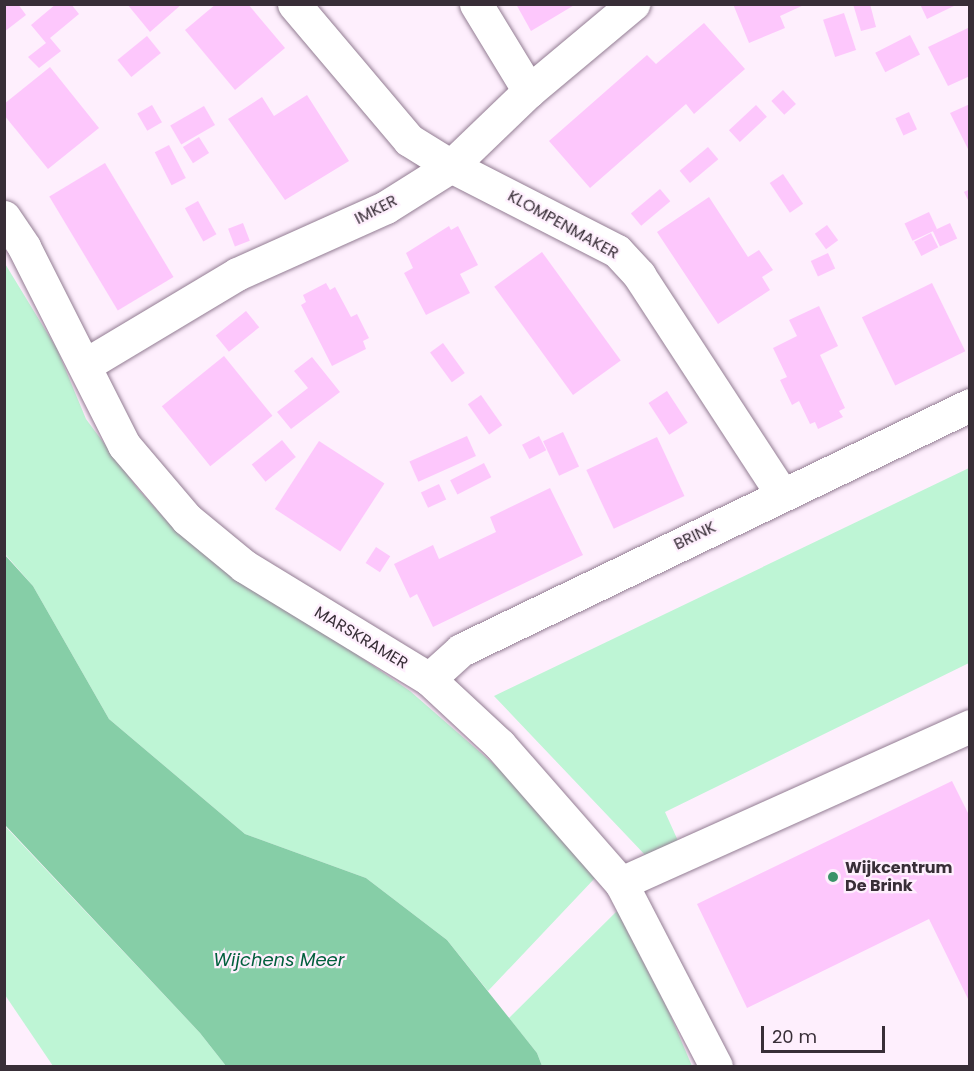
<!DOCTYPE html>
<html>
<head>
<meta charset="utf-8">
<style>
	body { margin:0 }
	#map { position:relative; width:974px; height:1071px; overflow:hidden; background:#feeffd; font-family:Poppins,sans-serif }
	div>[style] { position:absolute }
	.green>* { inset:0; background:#bef5d5 }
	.water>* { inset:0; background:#86cea7 }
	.building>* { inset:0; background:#fdc7fc; transform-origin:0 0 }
	.roads { filter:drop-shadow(0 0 2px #937d93) drop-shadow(0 0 2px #937d93) }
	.minor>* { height:33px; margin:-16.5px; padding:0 16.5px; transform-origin:16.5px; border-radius:16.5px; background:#fff }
	.dots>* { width:16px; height:16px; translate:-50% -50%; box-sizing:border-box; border:3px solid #feeffd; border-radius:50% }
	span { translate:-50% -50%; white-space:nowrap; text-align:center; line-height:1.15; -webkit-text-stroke:4.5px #feeffd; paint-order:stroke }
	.street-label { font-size:16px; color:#382e37 }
	.poi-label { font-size:16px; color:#382e37; font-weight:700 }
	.left { translate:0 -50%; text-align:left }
	.water-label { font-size:18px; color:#005f3c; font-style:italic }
	.frame { position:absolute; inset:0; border:6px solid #382e37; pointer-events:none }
	.scale { position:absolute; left:761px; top:1026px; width:124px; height:27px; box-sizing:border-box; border:3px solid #382e37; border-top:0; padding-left:8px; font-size:18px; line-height:21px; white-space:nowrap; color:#382e37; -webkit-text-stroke:4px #feeffd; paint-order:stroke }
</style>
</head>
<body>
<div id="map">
	<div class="green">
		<div style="clip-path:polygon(4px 262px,57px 349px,86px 419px,138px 489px,176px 531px,410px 691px,504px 773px,595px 878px,488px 991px,447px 940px,366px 878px,245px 834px,109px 719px,33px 586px,5px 554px)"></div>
		<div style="clip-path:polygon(969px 468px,969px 663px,665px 812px,679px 843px,647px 857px,494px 696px)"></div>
		<div style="clip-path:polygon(4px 825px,200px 1033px,226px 1066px,53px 1066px,5px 995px)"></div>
		<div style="clip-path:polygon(617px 911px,669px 1012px,692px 1066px,542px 1066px,537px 1053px,509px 1018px)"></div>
	</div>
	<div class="water">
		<div style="clip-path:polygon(4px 554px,33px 586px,109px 719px,245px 834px,366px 878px,447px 940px,537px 1053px,542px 1066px,226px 1066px,200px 1033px,5px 825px)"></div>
	</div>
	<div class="building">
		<div style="clip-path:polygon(4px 4px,18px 4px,26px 15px,4px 32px)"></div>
		<div style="clip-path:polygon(56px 4px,71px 4px,79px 14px,50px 38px,61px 51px,39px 68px,28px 57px,46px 43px,31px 25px)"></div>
		<div style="clip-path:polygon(127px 4px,182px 4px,150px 32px)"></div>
		<div style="clip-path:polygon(216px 4px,248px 4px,285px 48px,235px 90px,185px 30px)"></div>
		<div style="clip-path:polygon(516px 4px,576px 4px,531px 31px)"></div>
		<div style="clip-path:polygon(733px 4px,806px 4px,780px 16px,785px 28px,749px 43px)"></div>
		<div style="clip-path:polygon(853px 4px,870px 4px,876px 27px,861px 31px)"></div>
		<div style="clip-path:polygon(920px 4px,958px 4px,927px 19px)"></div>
		<div style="left:844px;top:13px;width:39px;height:22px;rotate:72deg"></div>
		<div style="clip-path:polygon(704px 23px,745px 69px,694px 114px,686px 104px,590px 188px,549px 141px,647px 55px,656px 64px)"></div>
		<div style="clip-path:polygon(968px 28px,970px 76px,948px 86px,928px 47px)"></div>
		<div style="left:910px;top:35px;width:22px;height:39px;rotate:63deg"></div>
		<div style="left:147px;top:36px;width:22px;height:38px;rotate:51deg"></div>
		<div style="clip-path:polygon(50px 67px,99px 128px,48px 169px,4px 115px,4px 104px)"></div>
		<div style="left:783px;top:90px;width:19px;height:16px;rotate:47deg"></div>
		<div style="clip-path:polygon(307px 95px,349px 161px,285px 200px,228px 119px,262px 97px,274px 116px)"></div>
		<div style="clip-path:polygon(970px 104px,970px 153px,950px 113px)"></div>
		<div style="left:152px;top:105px;width:20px;height:17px;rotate:60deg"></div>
		<div style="left:756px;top:105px;width:16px;height:37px;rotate:47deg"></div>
		<div style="left:204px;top:106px;width:22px;height:39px;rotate:60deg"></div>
		<div style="left:909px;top:112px;width:19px;height:15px;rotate:65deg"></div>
		<div style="left:199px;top:137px;width:19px;height:19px;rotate:58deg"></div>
		<div style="left:169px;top:145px;width:37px;height:16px;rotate:63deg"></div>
		<div style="left:708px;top:147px;width:16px;height:37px;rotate:50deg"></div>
		<div style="left:105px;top:163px;width:133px;height:65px;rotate:59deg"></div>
		<div style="left:783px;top:174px;width:36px;height:16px;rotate:56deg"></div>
		<div style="left:660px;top:189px;width:16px;height:38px;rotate:50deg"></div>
		<div style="clip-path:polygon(970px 189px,970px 204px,964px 192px)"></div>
		<div style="clip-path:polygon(709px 197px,748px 257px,759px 250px,773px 270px,762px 277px,770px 290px,718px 324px,657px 232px)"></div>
		<div style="left:198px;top:201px;width:38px;height:15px;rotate:61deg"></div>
		<div style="left:929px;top:212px;width:19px;height:27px;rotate:65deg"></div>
		<div style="left:243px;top:223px;width:19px;height:16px;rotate:69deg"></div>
		<div style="left:950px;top:223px;width:17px;height:19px;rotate:65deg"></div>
		<div style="left:827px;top:225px;width:19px;height:15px;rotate:54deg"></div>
		<div style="clip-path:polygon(449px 226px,451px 230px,458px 226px,478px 265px,460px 274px,470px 293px,426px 315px,404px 273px,413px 268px,406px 253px)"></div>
		<div style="left:931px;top:233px;width:16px;height:19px;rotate:63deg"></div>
		<div style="left:542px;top:252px;width:134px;height:59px;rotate:54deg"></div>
		<div style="left:828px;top:253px;width:17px;height:19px;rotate:65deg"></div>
		<div style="clip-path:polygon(326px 283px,330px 290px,335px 287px,351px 317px,357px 314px,369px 338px,363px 341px,366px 349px,332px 366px,301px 305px,306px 302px,303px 295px)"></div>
		<div style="left:932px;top:283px;width:76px;height:78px;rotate:64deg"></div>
		<div style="clip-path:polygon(819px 306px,838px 346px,820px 355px,845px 408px,839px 411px,843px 417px,818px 429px,815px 422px,810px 424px,799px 401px,792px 405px,780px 380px,787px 377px,773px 348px,797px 336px,789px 320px)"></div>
		<div style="left:246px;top:311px;width:21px;height:39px;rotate:51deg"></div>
		<div style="left:443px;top:343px;width:37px;height:16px;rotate:54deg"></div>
		<div style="left:224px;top:356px;width:77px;height:80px;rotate:51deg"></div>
		<div style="clip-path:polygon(312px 357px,340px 392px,291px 429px,277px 412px,308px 388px,294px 371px)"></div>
		<div style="left:667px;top:391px;width:38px;height:22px;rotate:57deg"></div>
		<div style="left:481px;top:395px;width:37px;height:16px;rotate:55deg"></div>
		<div style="left:563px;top:432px;width:38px;height:22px;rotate:65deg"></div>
		<div style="left:467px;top:436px;width:22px;height:63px;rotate:66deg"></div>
		<div style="left:539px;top:436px;width:16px;height:19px;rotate:63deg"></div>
		<div style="left:657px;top:437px;width:65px;height:78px;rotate:65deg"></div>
		<div style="left:282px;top:440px;width:22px;height:39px;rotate:51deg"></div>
		<div style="left:319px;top:441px;width:78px;height:81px;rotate:33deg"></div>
		<div style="left:484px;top:463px;width:16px;height:38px;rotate:63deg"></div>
		<div style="left:439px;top:484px;width:17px;height:20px;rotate:65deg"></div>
		<div style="clip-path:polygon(550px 488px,583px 555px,433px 627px,417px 594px,410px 598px,394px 564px,433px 545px,439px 559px,496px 532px,490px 517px)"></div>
		<div style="left:376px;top:547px;width:17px;height:19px;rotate:33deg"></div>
		<div style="clip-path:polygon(952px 781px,970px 817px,970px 1003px,929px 919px,747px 1008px,697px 904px)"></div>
	</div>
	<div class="roads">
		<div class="minor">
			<div style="left:294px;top:4px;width:178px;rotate:49.8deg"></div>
			<div style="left:409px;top:140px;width:49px;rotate:31.8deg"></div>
			<div style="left:451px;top:166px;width:186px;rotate:27.1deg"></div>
			<div style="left:617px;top:251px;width:33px;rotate:47deg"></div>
			<div style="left:639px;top:275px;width:262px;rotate:56.9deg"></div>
			<div style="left:476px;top:4px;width:102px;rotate:58.7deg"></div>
			<div style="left:4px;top:217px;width:36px;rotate:56deg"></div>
			<div style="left:24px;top:247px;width:222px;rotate:63.2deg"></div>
			<div style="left:124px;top:445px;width:97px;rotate:49.6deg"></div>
			<div style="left:187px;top:519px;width:74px;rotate:39.5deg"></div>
			<div style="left:244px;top:566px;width:217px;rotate:31.4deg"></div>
			<div style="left:429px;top:679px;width:97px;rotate:42.9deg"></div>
			<div style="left:500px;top:745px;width:184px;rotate:48.8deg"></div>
			<div style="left:621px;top:883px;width:206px;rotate:62.6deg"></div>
			<div style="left:85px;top:365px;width:177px;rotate:-30.9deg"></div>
			<div style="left:237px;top:274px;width:163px;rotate:-24.2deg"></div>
			<div style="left:386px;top:207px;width:77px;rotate:-32.2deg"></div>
			<div style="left:451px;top:166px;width:108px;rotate:-43.9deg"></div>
			<div style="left:529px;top:91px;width:136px;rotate:-39.9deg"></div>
			<div style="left:429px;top:679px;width:43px;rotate:-42.2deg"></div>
			<div style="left:461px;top:650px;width:565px;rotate:-25.7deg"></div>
			<div style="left:621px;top:883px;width:383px;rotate:-24.2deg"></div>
		</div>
	</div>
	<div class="dots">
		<div style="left:833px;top:877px;background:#399368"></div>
	</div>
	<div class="street-label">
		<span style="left:376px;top:210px;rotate:-27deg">IMKER</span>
		<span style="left:563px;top:225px;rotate:29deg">KLOMPENMAKER</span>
		<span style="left:695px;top:536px;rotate:-26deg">BRINK</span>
		<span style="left:361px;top:638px;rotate:31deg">MARSKRAMER</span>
	</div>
	<div class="poi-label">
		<span class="left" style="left:845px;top:877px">Wijkcentrum<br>De Brink</span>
	</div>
	<div class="water-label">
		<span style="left:279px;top:960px">Wijchens Meer</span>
	</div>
	<div class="frame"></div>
	<div class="scale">20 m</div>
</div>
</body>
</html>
